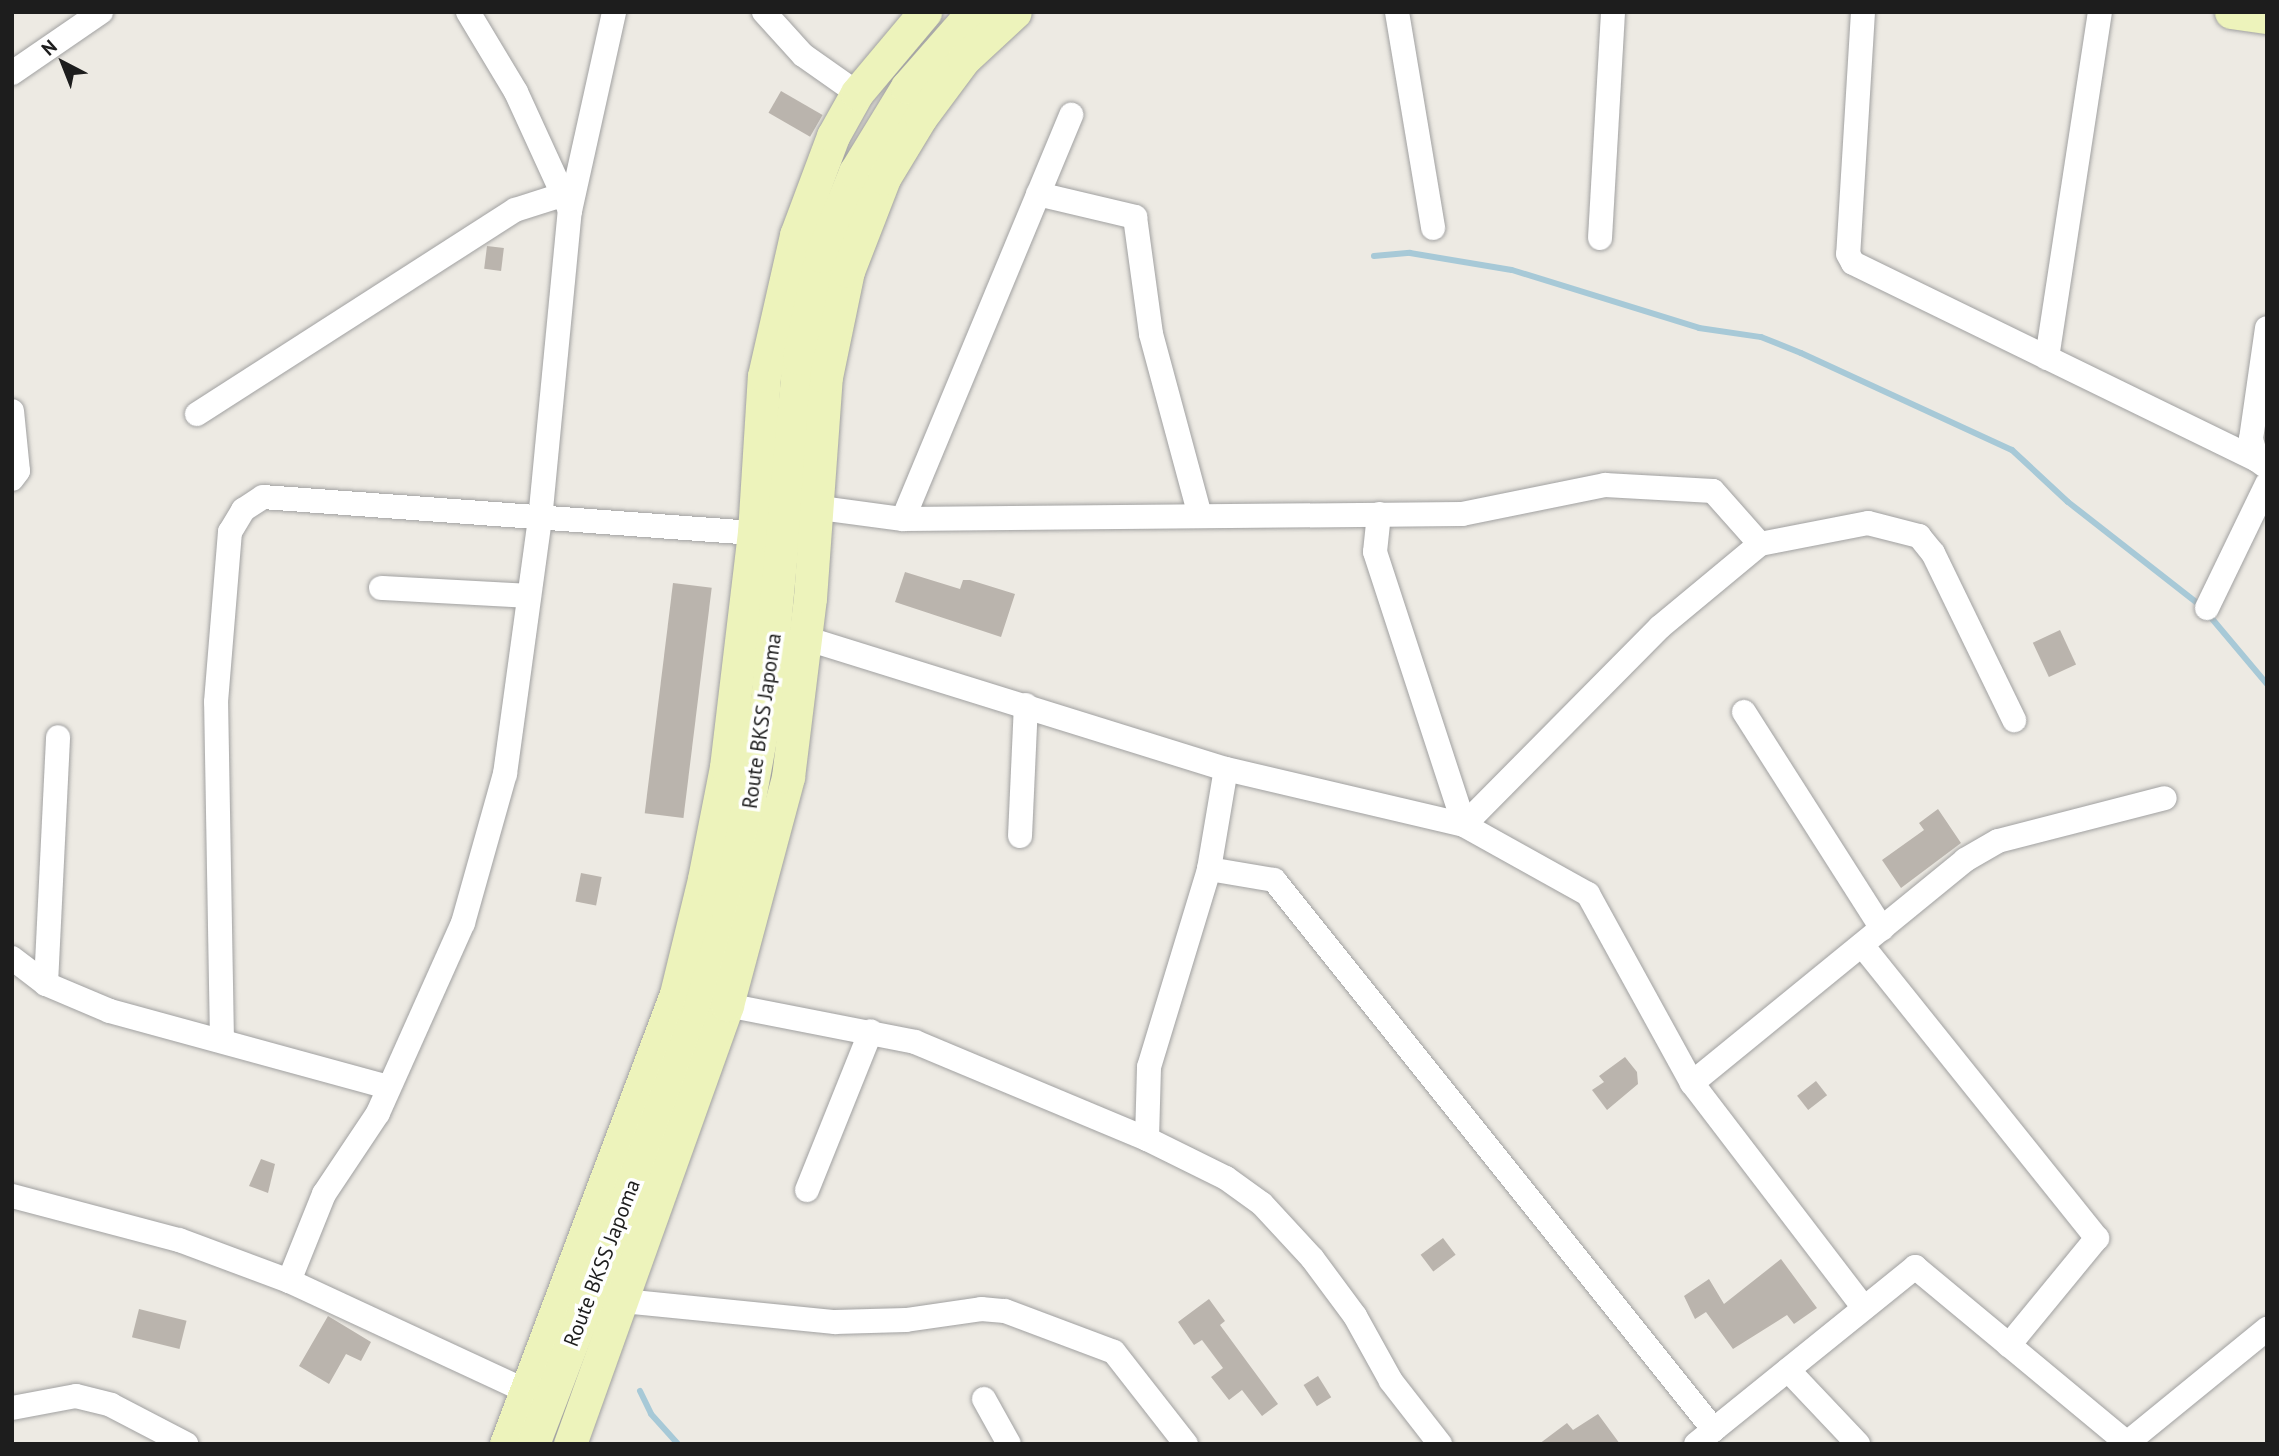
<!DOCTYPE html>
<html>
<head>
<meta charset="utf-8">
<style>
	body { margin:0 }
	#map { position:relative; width:2279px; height:1456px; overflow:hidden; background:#edeae3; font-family:"PT Sans",sans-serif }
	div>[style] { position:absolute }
	.stream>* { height:6px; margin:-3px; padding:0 3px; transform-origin:3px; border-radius:3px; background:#a7c9d7 }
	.building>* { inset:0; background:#bab4ad; transform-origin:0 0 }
	.roads { filter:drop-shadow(0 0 2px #a1a1a1) drop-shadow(0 0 2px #a1a1a1) }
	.minor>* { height:24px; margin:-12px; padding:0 12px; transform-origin:12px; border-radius:12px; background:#fff }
	.secondary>* { height:33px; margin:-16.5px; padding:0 16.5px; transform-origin:16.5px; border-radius:16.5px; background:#edf3bb }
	span { translate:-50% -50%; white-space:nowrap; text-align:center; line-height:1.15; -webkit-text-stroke:7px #fff; paint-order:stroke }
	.street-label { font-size:21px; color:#1d1d1d }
	.frame { position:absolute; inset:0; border:14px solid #1d1d1d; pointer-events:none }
	.north { position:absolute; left:28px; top:28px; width:70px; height:70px; -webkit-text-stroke:5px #fff; paint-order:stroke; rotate:318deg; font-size:19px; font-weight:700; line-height:28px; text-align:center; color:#1d1d1d }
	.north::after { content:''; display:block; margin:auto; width:24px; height:32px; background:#1d1d1d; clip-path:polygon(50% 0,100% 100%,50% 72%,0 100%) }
</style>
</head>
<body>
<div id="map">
	<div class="stream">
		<div style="left:1374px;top:256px;width:36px;rotate:-5deg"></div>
		<div style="left:1410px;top:253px;width:103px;rotate:9.5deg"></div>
		<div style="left:1512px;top:270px;width:196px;rotate:17.2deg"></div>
		<div style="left:1699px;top:328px;width:63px;rotate:8.3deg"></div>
		<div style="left:1761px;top:337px;width:43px;rotate:21.8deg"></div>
		<div style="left:1801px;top:353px;width:232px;rotate:24.7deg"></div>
		<div style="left:2012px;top:450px;width:76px;rotate:42.9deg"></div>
		<div style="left:2068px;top:502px;width:169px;rotate:38deg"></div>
		<div style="left:2208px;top:614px;width:92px;rotate:49.9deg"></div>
		<div style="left:640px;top:1391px;width:25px;rotate:64deg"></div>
		<div style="left:651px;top:1414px;width:40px;rotate:48deg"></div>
	</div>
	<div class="building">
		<div style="left:781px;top:91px;width:48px;height:25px;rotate:30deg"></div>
		<div style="left:487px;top:246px;width:17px;height:23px;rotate:7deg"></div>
		<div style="clip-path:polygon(905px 572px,960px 589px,963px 580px,970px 580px,1015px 594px,1001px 637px,895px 602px)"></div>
		<div style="left:673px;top:583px;width:39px;height:232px;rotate:7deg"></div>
		<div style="left:2060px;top:630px;width:38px;height:30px;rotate:65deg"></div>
		<div style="clip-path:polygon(1938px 809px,1961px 843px,1901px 888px,1882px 860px,1924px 830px,1919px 823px)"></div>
		<div style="left:581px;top:873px;width:21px;height:29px;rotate:11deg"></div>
		<div style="clip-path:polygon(1625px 1057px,1637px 1072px,1638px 1084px,1607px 1110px,1592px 1090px,1604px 1082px,1599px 1076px)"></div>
		<div style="left:1816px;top:1081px;width:18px;height:24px;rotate:52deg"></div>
		<div style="clip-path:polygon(261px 1159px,275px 1164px,268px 1193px,249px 1186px)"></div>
		<div style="left:1443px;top:1238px;width:21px;height:28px;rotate:53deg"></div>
		<div style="clip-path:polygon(1781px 1259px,1817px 1308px,1794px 1324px,1787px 1315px,1733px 1349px,1706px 1312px,1695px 1319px,1684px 1296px,1709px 1279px,1724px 1304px)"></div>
		<div style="clip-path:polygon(1209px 1299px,1225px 1321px,1220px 1325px,1278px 1404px,1262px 1416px,1242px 1390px,1229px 1400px,1211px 1377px,1223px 1368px,1202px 1340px,1194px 1345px,1178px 1322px)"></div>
		<div style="left:139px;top:1309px;width:49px;height:29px;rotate:14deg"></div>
		<div style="clip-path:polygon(328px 1316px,371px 1342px,361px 1361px,346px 1354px,329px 1384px,299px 1366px)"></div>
		<div style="left:1318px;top:1376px;width:25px;height:17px;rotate:58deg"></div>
		<div style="clip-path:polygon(1598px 1414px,1620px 1444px,1539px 1444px,1567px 1423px,1573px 1430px)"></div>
	</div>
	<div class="roads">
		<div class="minor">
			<div style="left:468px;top:12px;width:93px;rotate:59deg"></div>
			<div style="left:516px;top:92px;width:130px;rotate:65.4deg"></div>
			<div style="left:764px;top:12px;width:58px;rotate:47.8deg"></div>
			<div style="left:803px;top:55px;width:66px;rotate:35.1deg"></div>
			<div style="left:1397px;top:12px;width:219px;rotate:80.5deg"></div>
			<div style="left:1863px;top:12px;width:242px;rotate:93.5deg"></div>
			<div style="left:1848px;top:254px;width:10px;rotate:61deg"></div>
			<div style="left:1853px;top:263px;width:449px;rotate:26deg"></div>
			<div style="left:12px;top:73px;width:108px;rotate:-34.4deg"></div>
			<div style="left:1038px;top:194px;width:100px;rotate:13.3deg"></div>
			<div style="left:1135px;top:217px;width:118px;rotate:82.2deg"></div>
			<div style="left:1151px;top:334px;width:188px;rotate:74.9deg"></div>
			<div style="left:1600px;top:238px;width:226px;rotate:-86.7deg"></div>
			<div style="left:2047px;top:358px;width:350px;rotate:-81.3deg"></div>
			<div style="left:12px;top:411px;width:60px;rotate:84.3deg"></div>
			<div style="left:18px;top:471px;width:10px;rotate:127deg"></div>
			<div style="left:197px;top:414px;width:378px;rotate:-32.7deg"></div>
			<div style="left:515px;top:210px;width:52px;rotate:-17.7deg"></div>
			<div style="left:2264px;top:465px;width:9px;rotate:-144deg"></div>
			<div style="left:2257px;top:460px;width:22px;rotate:-106deg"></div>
			<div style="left:2251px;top:439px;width:112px;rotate:-81.8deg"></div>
			<div style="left:813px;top:507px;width:91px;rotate:7.6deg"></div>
			<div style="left:903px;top:519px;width:559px;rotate:-0.51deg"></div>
			<div style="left:1462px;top:514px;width:146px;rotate:-11.5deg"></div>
			<div style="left:1605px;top:485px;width:108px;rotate:3.2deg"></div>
			<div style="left:1713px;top:491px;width:71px;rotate:48.4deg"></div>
			<div style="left:1379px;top:514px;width:38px;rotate:96deg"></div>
			<div style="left:1375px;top:552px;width:287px;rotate:71.9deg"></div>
			<div style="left:1464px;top:825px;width:279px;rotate:-45.3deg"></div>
			<div style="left:1660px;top:627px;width:130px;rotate:-39.7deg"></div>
			<div style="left:1760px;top:544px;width:110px;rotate:-11deg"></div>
			<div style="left:1868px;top:523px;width:53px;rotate:14.3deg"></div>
			<div style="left:1919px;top:536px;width:22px;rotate:51deg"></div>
			<div style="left:1933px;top:553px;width:186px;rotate:64.1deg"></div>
			<div style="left:903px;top:519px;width:438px;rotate:-67.4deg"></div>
			<div style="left:381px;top:588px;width:147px;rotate:3.1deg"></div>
			<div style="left:2207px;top:608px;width:138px;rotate:-64.2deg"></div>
			<div style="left:805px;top:638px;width:441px;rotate:17.3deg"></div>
			<div style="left:1226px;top:769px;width:244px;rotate:13.2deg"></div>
			<div style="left:1464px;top:825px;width:142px;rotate:29.1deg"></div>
			<div style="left:1588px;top:894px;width:216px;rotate:61.2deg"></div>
			<div style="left:1692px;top:1083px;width:283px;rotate:52.6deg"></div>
			<div style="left:1744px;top:712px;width:257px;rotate:57.5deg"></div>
			<div style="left:1020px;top:836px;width:131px;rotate:-87.4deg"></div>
			<div style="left:1209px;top:869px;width:66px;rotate:9.6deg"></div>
			<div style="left:1274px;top:880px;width:704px;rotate:51.34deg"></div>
			<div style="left:1862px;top:945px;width:376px;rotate:51.3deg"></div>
			<div style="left:2097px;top:1238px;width:139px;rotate:129.4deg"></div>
			<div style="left:12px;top:958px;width:43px;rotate:37.4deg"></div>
			<div style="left:46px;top:984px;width:69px;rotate:22.9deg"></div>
			<div style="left:110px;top:1011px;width:287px;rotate:15.3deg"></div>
			<div style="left:46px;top:984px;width:247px;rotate:-87.2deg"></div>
			<div style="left:727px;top:1005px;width:192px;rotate:11.1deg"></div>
			<div style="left:915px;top:1042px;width:251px;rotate:22.7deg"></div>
			<div style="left:1147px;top:1139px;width:88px;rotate:26.3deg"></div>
			<div style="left:1226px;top:1178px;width:44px;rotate:35.8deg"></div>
			<div style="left:1262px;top:1204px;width:74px;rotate:47.2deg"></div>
			<div style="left:1312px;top:1258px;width:72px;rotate:53.4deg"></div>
			<div style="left:1355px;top:1316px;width:74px;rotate:61deg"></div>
			<div style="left:1391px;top:1381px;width:80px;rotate:52.1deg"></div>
			<div style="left:222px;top:1041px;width:339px;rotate:-91deg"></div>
			<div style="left:216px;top:702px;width:171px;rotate:-85.3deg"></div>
			<div style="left:230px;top:532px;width:26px;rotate:-59deg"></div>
			<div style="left:243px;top:510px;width:24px;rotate:-33deg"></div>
			<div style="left:263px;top:497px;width:492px;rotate:4.2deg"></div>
			<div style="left:1692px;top:1083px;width:353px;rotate:-39.2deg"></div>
			<div style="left:1965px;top:860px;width:38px;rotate:-30deg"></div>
			<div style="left:1998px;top:841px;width:172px;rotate:-14.4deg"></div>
			<div style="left:1147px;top:1139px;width:72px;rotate:-88.4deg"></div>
			<div style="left:1149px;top:1067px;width:207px;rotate:-73.1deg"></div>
			<div style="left:1209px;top:869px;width:101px;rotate:-80.4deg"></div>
			<div style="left:807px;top:1190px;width:171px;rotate:-68.1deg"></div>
			<div style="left:12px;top:1196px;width:173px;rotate:14.8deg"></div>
			<div style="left:179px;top:1240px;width:117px;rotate:20.4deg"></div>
			<div style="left:289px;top:1281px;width:261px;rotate:24.9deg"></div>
			<div style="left:289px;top:1281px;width:94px;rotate:-68.1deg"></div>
			<div style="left:324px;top:1194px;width:97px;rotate:-56.3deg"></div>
			<div style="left:378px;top:1113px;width:208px;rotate:-65.9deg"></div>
			<div style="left:463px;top:923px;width:155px;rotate:-74.3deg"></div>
			<div style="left:505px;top:774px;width:256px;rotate:-82.2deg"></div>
			<div style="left:540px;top:520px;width:310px;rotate:-84.5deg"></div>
			<div style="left:570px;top:211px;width:204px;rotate:-77.5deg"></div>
			<div style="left:623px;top:1301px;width:213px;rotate:5.7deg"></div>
			<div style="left:835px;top:1322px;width:71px;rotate:-1.6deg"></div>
			<div style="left:906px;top:1320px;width:76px;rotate:-8.3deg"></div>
			<div style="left:981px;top:1309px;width:24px;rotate:5deg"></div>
			<div style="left:1005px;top:1311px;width:116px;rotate:20.6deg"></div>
			<div style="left:1114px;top:1352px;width:117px;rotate:52deg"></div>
			<div style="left:1788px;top:1370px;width:102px;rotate:46.6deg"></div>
			<div style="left:984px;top:1399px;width:51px;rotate:60.9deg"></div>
			<div style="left:12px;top:1408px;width:65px;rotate:-10.6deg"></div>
			<div style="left:76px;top:1396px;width:36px;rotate:14deg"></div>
			<div style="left:111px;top:1405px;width:85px;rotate:27.5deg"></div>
			<div style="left:2127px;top:1443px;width:181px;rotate:-39.2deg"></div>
			<div style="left:1696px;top:1444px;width:282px;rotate:-38.9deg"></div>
			<div style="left:1915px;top:1267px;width:277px;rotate:39.7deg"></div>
		</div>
		<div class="secondary">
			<div style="left:2231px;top:12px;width:36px;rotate:8deg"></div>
			<div style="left:506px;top:1444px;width:481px;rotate:-69.3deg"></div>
			<div style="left:676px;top:994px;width:118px;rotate:-76.3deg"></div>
			<div style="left:704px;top:879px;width:114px;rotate:-78.9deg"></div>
			<div style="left:726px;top:767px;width:236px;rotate:-83.2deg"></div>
			<div style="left:754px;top:533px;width:157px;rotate:-86.4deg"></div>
			<div style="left:764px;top:376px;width:145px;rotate:-77.2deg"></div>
			<div style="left:796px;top:235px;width:106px;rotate:-69.5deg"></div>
			<div style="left:833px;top:136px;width:49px;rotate:-60.8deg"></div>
			<div style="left:857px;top:93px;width:106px;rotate:-50deg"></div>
			<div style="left:533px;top:1444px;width:468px;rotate:-69.1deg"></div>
			<div style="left:700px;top:1007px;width:98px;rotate:-73.4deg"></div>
			<div style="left:728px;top:913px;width:216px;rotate:-79.6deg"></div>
			<div style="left:767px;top:701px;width:344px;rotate:-84.7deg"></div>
			<div style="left:799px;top:358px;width:104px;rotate:-77.8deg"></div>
			<div style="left:821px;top:256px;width:91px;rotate:-68deg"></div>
			<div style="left:855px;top:172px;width:100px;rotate:-58.5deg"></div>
			<div style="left:907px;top:87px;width:100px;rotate:-48.7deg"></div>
			<div style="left:570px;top:1444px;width:466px;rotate:-70.3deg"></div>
			<div style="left:727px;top:1005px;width:236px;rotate:-75deg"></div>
			<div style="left:788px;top:777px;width:180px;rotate:-83deg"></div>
			<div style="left:810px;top:598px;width:222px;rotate:-85.9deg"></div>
			<div style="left:826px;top:377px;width:108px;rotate:-78.3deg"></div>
			<div style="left:848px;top:271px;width:100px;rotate:-68.8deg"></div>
			<div style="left:884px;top:178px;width:71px;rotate:-58.8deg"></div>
			<div style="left:921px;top:117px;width:72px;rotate:-53.4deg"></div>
			<div style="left:964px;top:59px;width:69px;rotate:-42.7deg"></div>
		</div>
	</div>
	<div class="street-label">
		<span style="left:762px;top:721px;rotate:-82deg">Route BKSS Japoma</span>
		<span style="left:602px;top:1263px;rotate:-69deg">Route BKSS Japoma</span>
	</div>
	<div class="frame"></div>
	<div class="north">N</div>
</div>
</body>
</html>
